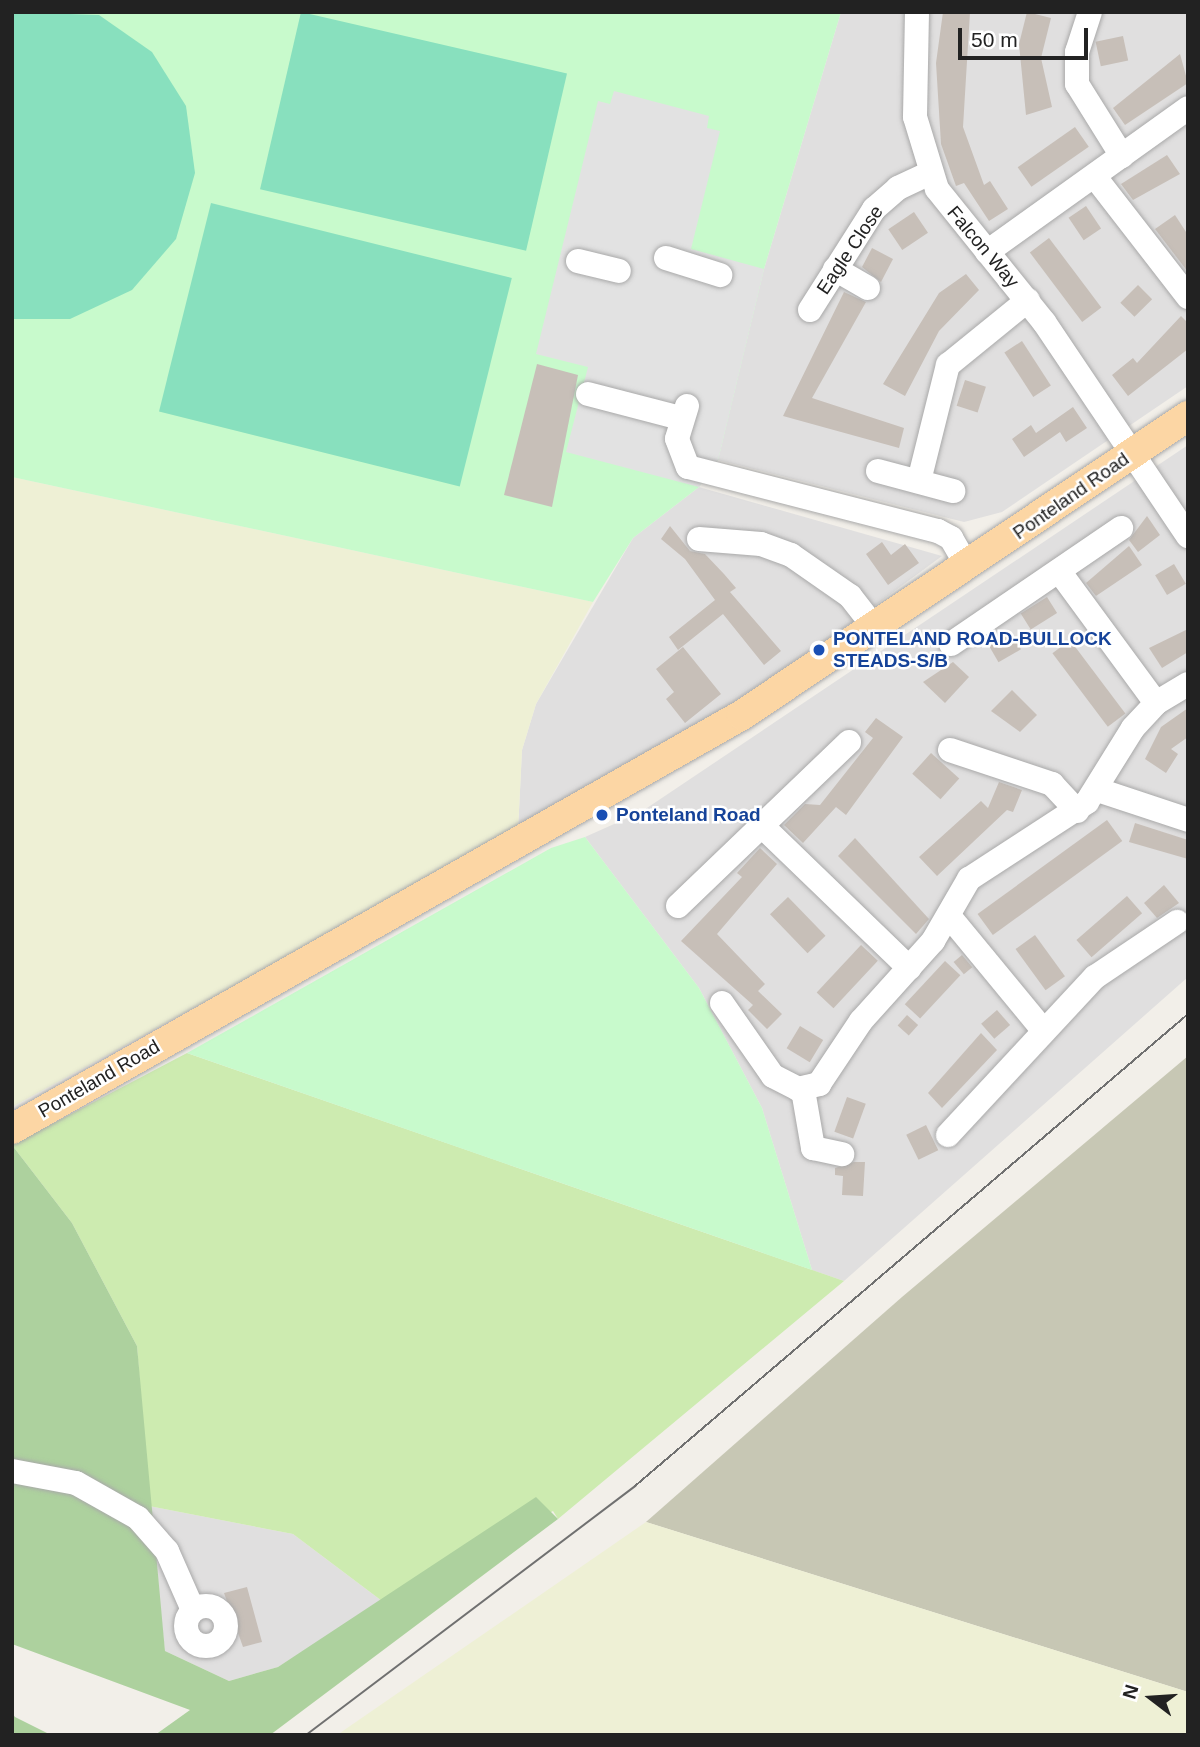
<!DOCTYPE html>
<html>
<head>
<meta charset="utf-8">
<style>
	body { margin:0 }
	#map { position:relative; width:1200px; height:1747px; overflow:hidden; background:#f2efe9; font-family:Arial,sans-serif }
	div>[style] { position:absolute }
	.residential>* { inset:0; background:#e0dfdf }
	.construction>* { inset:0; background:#c7c7b4 }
	.farmland>* { inset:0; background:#eef0d5 }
	.grass>* { inset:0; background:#cdebb0 }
	.forest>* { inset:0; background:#add19e }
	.park>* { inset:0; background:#c8facc }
	.pitch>* { inset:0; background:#88e0be; transform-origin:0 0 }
	.parking>* { inset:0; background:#e2e2e2 }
	.building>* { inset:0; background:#c7bfb8; transform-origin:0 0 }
	.roads { filter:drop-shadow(0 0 2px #a9a9a9) drop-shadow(0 0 2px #a9a9a9) }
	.minor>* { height:24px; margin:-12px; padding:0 12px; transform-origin:12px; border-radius:12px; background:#fff }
	.minor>.ring { margin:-12px; padding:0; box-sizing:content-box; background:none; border:24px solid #fff; border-radius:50% }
	.major>* { height:30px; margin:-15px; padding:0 15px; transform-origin:15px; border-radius:15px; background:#fcd6a4 }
	.tram>* { height:2px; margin:-1px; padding:0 1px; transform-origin:1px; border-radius:1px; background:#707070 }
	.dots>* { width:19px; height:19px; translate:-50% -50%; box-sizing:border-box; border:4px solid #fff; border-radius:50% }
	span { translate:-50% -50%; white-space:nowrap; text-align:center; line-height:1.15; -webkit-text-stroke:5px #fff; paint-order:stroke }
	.street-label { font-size:19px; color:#222 }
	.transit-label { font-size:19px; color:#164399; font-weight:700 }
	.left { translate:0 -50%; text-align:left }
	.frame { position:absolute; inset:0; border:14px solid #222; pointer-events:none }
	.north { position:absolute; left:1116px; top:1663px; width:70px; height:70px; -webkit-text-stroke:5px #fff; paint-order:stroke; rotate:287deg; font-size:19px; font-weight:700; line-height:28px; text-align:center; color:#222 }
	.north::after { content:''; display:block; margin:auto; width:24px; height:32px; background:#222; clip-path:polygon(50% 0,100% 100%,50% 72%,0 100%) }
	.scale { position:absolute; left:958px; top:28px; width:130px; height:32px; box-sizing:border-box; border:4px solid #222; border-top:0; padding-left:9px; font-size:21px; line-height:24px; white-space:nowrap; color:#222; -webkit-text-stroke:5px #fff; paint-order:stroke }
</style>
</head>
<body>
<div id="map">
	<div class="residential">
		<div style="clip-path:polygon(841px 12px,1188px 12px,1188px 386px,1002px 512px,964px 522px,718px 460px,764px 269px)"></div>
		<div style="clip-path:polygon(1188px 445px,1188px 977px,844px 1281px,812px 1270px,762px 1108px,699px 988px,585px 837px,641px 812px)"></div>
		<div style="clip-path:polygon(699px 487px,942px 556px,782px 674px,518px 831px,522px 750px,536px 704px,633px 538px)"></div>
		<div style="clip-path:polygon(149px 1506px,293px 1534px,382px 1601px,278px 1667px,229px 1681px,165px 1651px)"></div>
	</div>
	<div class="construction">
		<div style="clip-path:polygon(1188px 1056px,1188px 1692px,646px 1522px,902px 1297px)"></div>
	</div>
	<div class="farmland">
		<div style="clip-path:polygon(12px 477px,593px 602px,536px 704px,522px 750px,518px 831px,12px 1107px)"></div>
		<div style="clip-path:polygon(646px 1522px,1188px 1692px,1188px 1735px,337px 1735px)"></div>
	</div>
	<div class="grass">
		<div style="clip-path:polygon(187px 1053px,844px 1281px,558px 1519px,553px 1511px,382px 1601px,293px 1534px,149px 1506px,137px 1346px,72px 1223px,12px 1145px)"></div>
	</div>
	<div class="forest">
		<div style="clip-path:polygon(12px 1145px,72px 1223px,137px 1346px,165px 1651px,229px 1681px,278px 1667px,536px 1497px,558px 1519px,270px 1735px,155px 1735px,190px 1710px,12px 1644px)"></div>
		<div style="clip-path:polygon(12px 1713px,15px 1717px,51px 1735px,12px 1735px)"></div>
	</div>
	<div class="park">
		<div style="clip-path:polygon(12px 12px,841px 12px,764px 269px,718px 460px,699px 487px,633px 538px,593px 602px,12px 477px)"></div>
		<div style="clip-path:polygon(585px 837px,699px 988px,762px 1108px,812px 1270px,187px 1053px,551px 848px)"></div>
	</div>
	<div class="pitch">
		<div style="clip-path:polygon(12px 12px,99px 15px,152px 52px,186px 106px,195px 173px,176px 239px,132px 290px,70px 319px,12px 319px)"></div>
		<div style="left:301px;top:12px;width:273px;height:182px;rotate:13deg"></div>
		<div style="left:211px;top:203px;width:310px;height:215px;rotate:14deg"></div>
	</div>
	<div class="parking">
		<div style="clip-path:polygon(614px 91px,709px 116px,707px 128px,720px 131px,691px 249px,764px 269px,718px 460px,699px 487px,566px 452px,588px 367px,536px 354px,598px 101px,610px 104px)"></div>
	</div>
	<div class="building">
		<div style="clip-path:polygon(943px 12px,970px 12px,963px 127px,984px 185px,990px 181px,1008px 209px,989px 221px,964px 183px,956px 186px,941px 144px,936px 63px)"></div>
		<div style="clip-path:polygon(1027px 12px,1051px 18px,1041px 58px,1052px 107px,1026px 115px,1019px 44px)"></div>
		<div style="left:1123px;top:36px;width:25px;height:28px;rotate:78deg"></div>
		<div style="clip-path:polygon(1180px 54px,1188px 83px,1125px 125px,1113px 108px)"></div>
		<div style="left:1075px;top:127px;width:24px;height:70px;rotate:55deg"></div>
		<div style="clip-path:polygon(1167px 155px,1180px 174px,1133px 200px,1121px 184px)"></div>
		<div style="left:1086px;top:206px;width:27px;height:21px;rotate:56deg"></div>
		<div style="left:914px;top:212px;width:25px;height:31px;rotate:56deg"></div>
		<div style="clip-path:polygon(1175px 215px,1188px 235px,1188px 272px,1155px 229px)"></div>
		<div style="left:1049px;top:238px;width:87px;height:24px;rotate:53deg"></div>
		<div style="clip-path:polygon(872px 248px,893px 259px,881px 282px,862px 267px)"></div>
		<div style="clip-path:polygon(966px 274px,979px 290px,939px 331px,905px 396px,883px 384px,939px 293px)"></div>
		<div style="left:1138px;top:285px;width:20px;height:25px;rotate:45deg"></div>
		<div style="clip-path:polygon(844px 292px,866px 302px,812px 398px,904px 428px,899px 448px,783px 416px)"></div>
		<div style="clip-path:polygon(1181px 316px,1188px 323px,1188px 349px,1128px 396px,1112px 375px,1133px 358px,1137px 363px)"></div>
		<div style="left:1022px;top:341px;width:53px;height:21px;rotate:57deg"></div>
		<div style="clip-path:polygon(537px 364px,578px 375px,552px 507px,504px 495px)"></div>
		<div style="left:965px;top:380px;width:22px;height:27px;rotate:18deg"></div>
		<div style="clip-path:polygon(1073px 407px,1087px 428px,1066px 442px,1060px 432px,1024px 457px,1012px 439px,1031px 425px,1036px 433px)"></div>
		<div style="clip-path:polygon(1147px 516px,1160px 535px,1138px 552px,1129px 540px)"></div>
		<div style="clip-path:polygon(670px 526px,690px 551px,705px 554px,724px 574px,736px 588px,730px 592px,781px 651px,764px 665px,723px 614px,678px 650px,669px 637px,715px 600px,685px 559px,661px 539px)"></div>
		<div style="clip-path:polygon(882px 542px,891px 555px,905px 544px,919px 563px,888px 585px,866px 554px)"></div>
		<div style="clip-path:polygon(1129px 546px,1142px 565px,1096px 596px,1086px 583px)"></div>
		<div style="left:1174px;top:564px;width:23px;height:22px;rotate:59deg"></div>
		<div style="left:1047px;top:597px;width:19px;height:31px;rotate:58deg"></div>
		<div style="clip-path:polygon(1188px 629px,1188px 652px,1162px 668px,1149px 648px)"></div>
		<div style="left:1011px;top:632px;width:20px;height:26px;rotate:60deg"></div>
		<div style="left:1070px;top:640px;width:92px;height:22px;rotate:53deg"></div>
		<div style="clip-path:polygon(683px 647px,721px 694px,685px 723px,666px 699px,674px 692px,656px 669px)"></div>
		<div style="clip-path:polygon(953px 662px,969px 677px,945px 703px,923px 682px)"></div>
		<div style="clip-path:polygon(1012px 690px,1037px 715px,1020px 732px,991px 711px)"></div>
		<div style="clip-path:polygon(1188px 708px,1188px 737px,1171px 749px,1178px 754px,1166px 773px,1145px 759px,1161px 727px)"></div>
		<div style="clip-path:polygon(876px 718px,903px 737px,846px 815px,836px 807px,803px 843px,784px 825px,805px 804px,820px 805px,873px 738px,865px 732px)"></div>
		<div style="left:931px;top:753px;width:38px;height:28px;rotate:42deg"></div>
		<div style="clip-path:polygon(999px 782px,1022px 790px,1013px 812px,1007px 810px,937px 876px,919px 857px,981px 801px,988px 808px)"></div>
		<div style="left:1107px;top:820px;width:26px;height:160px;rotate:54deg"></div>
		<div style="clip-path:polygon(1135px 823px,1188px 840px,1188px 859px,1129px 842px)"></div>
		<div style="clip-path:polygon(855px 838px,929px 919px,916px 934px,838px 856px)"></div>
		<div style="clip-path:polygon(760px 848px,777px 864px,717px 934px,765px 984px,758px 991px,782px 1014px,767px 1029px,748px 1010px,753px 1005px,681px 941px,742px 877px,737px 873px)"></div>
		<div style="clip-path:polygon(1164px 885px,1179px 903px,1157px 918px,1144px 903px)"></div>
		<div style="left:1127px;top:896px;width:23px;height:67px;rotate:49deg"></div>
		<div style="left:788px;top:897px;width:54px;height:25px;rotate:46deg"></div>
		<div style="left:1035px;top:935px;width:51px;height:24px;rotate:54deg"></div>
		<div style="left:861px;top:945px;width:23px;height:65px;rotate:43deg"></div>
		<div style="left:962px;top:955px;width:16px;height:11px;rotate:50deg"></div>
		<div style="left:945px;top:961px;width:21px;height:59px;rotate:43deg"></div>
		<div style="left:997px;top:1010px;width:20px;height:21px;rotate:49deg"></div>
		<div style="left:907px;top:1015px;width:15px;height:14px;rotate:42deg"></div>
		<div style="left:800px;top:1026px;width:27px;height:26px;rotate:31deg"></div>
		<div style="clip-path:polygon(981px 1033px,997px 1050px,942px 1108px,928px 1093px)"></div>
		<div style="left:847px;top:1097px;width:20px;height:37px;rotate:20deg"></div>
		<div style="left:926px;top:1125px;width:28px;height:22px;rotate:64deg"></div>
		<div style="clip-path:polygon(854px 1162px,865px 1162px,863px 1196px,842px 1195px,843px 1176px,835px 1175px,835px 1168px)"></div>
		<div style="clip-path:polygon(247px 1587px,262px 1642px,243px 1647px,224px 1593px)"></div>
	</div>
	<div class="roads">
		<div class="minor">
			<div style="left:917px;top:12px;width:105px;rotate:91.1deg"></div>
			<div style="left:915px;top:117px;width:75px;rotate:73deg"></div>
			<div style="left:937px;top:189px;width:171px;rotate:51.2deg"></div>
			<div style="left:1044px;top:322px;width:258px;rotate:56.1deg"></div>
			<div style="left:1090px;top:12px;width:42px;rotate:108deg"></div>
			<div style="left:1077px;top:52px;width:32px;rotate:90deg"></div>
			<div style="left:1077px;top:84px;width:85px;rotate:58deg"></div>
			<div style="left:1095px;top:177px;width:152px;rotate:52.2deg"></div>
			<div style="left:987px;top:252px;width:247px;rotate:-35.6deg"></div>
			<div style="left:666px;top:258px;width:57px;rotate:17.5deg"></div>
			<div style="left:578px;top:261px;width:42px;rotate:13.7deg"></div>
			<div style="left:835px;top:269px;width:38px;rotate:30deg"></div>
			<div style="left:810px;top:310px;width:120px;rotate:-57.6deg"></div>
			<div style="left:874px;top:209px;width:32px;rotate:-41deg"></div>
			<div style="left:898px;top:188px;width:35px;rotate:-25deg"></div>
			<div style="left:588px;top:394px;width:95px;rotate:14.6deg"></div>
			<div style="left:687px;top:406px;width:34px;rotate:107deg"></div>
			<div style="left:677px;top:439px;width:30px;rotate:69deg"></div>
			<div style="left:688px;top:467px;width:258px;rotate:14.4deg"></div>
			<div style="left:938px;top:531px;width:15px;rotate:28deg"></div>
			<div style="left:951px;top:538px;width:32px;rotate:60deg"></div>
			<div style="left:878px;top:471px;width:78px;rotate:14.9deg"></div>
			<div style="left:919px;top:481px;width:120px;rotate:-76deg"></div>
			<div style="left:948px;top:365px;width:103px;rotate:-39.1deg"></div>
			<div style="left:699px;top:539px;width:62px;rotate:4.6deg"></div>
			<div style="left:761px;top:544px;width:32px;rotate:20deg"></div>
			<div style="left:791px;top:555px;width:72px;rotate:34.8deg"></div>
			<div style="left:850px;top:596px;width:41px;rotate:52deg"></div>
			<div style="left:1059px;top:571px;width:164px;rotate:53.7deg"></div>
			<div style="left:951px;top:644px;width:206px;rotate:-34.3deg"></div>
			<div style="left:950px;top:750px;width:108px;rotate:18.4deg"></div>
			<div style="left:1052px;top:784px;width:37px;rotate:47deg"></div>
			<div style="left:1098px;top:790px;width:95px;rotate:18.4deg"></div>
			<div style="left:759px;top:823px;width:209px;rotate:44deg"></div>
			<div style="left:678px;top:906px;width:237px;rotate:-43.8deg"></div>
			<div style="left:949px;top:916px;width:148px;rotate:50.5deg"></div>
			<div style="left:722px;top:1003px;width:89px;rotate:55.1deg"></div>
			<div style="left:773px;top:1076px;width:28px;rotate:27deg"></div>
			<div style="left:798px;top:1089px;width:22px;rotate:-13deg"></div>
			<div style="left:819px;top:1084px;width:76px;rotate:-56.3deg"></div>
			<div style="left:861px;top:1021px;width:108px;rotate:-48deg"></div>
			<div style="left:933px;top:941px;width:72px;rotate:-59.9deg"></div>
			<div style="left:969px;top:879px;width:141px;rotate:-33.1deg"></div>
			<div style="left:1087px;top:802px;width:87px;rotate:-58.1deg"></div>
			<div style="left:1133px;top:728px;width:34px;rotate:-47deg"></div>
			<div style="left:1156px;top:703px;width:37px;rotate:-31deg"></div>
			<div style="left:803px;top:1090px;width:59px;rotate:80.2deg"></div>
			<div style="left:813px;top:1148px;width:30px;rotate:12deg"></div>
			<div style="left:948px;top:1135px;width:216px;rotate:-47.1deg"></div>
			<div style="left:1095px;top:977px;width:99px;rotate:-33.9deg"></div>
			<div style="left:12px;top:1471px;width:65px;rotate:10.6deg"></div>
			<div style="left:76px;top:1483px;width:71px;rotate:29.4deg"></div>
			<div style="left:138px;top:1518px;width:44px;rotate:48.7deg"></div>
			<div style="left:167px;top:1551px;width:64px;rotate:66.2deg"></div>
			<div class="ring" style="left:186px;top:1606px;width:16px;height:16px"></div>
		</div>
		<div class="major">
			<div style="left:12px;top:1129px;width:839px;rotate:-29.56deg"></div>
			<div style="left:742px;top:715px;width:537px;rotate:-33.84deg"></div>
		</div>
	</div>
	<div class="tram">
		<div style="left:306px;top:1735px;width:413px;rotate:-37.1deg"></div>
		<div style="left:635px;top:1486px;width:727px;rotate:-40.48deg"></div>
	</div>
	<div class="dots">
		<div style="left:819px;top:650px;background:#1a4fb4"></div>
		<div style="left:602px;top:815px;background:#1a4fb4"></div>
	</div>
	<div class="street-label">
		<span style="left:983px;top:247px;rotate:50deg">Falcon Way</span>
		<span style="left:850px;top:250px;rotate:-56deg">Eagle Close</span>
		<span style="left:1071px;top:496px;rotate:-35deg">Ponteland Road</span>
		<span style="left:99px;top:1079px;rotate:-30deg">Ponteland Road</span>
	</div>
	<div class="transit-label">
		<span class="left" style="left:833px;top:650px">PONTELAND ROAD-BULLOCK<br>STEADS-S/B</span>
		<span class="left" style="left:616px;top:815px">Ponteland Road</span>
	</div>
	<div class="frame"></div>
	<div class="north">N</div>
	<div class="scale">50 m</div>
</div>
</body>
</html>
